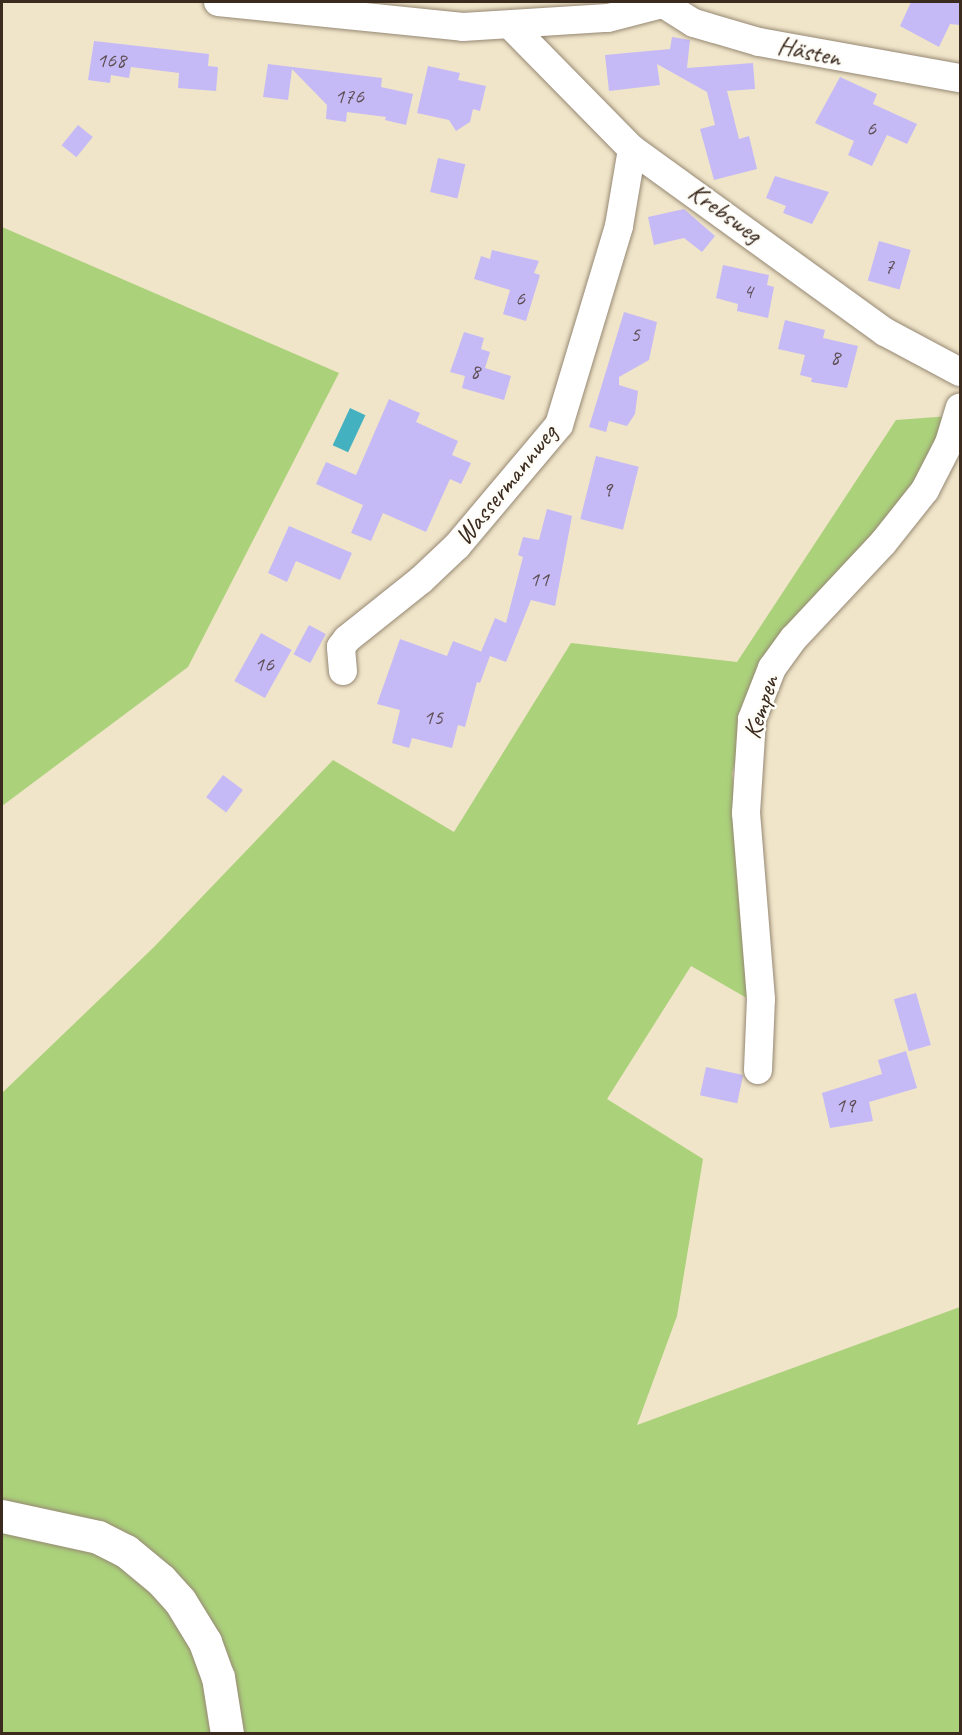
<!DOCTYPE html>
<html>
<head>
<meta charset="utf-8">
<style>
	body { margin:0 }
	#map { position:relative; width:962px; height:1735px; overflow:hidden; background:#f0e5c9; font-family:Caveat,sans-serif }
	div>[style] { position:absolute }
	.green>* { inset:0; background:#abd17b }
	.water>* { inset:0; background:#43b1bf; transform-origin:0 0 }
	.building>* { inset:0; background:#c5baf6; transform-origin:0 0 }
	.roads { filter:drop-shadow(0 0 2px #968874) drop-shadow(0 0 2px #968874) }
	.street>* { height:28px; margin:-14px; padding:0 14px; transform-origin:14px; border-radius:14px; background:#fff }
	.secondary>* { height:33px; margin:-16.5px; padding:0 16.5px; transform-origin:16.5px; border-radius:16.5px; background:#fff }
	span { translate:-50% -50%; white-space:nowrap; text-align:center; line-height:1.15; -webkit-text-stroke:5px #fdfcf7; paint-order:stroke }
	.number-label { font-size:22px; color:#5e4e54 }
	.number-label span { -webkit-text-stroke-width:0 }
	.street-label { font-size:26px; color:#3b2a1e }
	.frame { position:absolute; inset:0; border:3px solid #3b2a1e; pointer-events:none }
</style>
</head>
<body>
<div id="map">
	<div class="green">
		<div style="clip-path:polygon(2px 227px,339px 373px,188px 667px,2px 806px)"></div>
		<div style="clip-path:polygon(950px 416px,932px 459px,753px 689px,732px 774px,742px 847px,752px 1001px,691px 966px,607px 1099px,703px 1159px,677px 1316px,637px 1425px,960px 1307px,960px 1733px,2px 1734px,2px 1093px,154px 947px,333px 760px,454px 832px,571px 643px,737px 662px,896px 420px)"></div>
	</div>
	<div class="water">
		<div style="left:350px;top:408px;width:17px;height:41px;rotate:25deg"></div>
	</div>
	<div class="building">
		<div style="clip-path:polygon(911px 2px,960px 2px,960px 25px,950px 24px,939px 47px,900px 26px)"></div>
		<div style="clip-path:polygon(672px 37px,690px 40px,687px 68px,753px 63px,755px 89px,727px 91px,739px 139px,749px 136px,757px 169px,714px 180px,700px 129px,715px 125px,707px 92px,657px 64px,660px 85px,609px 91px,605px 55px,670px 49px)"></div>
		<div style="clip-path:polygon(94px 41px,209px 54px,208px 66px,218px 67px,216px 91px,178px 88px,179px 73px,131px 67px,129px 78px,111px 75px,110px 83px,88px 80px)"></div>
		<div style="clip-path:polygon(268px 64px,382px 78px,381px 87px,413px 94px,406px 125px,385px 120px,386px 117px,347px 112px,346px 122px,326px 119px,327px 105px,292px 69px,288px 100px,263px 97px)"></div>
		<div style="clip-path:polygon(428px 66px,460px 73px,458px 80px,486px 86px,480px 111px,473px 109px,470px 122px,456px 131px,449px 120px,417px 113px)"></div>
		<div style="clip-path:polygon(840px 77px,877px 94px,873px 104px,917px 124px,907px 144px,887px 135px,872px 166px,848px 155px,854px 141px,815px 123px)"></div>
		<div style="left:78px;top:125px;width:19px;height:26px;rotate:39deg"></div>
		<div style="left:438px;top:158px;width:28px;height:35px;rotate:13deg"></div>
		<div style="clip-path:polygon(775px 176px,829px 192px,812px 224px,783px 213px,786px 206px,766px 198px)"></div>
		<div style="clip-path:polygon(684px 209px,715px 236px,702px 252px,684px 238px,654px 245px,648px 217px)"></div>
		<div style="left:879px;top:241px;width:33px;height:41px;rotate:16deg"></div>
		<div style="clip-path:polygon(492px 250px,539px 261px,534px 273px,540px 275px,526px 321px,503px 314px,510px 290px,474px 279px,481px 256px,490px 259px)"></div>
		<div style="clip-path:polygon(723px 265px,769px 275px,767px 285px,774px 287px,768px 318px,737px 311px,738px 304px,716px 298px)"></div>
		<div style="clip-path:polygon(624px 312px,657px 322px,649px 360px,619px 377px,619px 385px,638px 391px,635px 414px,627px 426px,609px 421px,606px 432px,589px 427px)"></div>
		<div style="clip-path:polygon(785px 320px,825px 330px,823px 338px,858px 346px,847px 388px,811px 382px,812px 378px,800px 375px,805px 355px,778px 349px)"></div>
		<div style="clip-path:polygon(464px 332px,484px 338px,481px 349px,490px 352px,485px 368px,511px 376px,504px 400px,462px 388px,465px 376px,450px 372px)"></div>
		<div style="clip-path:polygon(389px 399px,420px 413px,416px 422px,458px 441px,452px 455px,471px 463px,461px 484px,450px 479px,426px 532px,383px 513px,371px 541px,351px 533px,363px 505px,316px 484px,326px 462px,356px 475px)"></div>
		<div style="left:596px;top:456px;width:44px;height:65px;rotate:14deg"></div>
		<div style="clip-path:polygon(547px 509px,572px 516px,555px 606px,531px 600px,506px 662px,490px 656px,480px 683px,477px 682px,465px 727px,458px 725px,452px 748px,412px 738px,409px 748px,392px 743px,400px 710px,377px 704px,400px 639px,447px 656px,453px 641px,485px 653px,481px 652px,495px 618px,506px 623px,523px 557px,518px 555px,523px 537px,539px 540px)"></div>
		<div style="clip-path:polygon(289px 526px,352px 553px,340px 580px,296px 561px,287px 582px,268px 573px)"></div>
		<div style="left:309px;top:625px;width:19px;height:33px;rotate:28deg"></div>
		<div style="left:261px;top:633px;width:35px;height:55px;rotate:29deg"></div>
		<div style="left:223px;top:775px;width:25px;height:28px;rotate:37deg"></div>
		<div style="left:916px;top:993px;width:54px;height:23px;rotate:74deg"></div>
		<div style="clip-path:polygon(906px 1051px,917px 1088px,869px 1102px,873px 1121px,830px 1128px,822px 1093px,882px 1074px,878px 1060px)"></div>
		<div style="left:706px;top:1067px;width:38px;height:29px;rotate:12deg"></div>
	</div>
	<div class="roads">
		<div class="street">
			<div style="left:218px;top:2px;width:246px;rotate:5.8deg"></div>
			<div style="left:463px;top:27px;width:145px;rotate:-3.6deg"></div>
			<div style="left:608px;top:18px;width:64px;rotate:-14.5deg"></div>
			<div style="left:665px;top:5px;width:34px;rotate:32deg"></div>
			<div style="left:694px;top:23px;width:68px;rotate:16.3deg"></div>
			<div style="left:759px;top:42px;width:204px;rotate:10.2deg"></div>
			<div style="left:512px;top:27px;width:171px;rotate:45.5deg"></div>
			<div style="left:632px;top:149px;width:312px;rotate:35.9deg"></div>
			<div style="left:885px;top:332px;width:85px;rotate:28.1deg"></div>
			<div style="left:343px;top:671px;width:24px;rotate:-95deg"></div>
			<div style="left:341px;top:647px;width:10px;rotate:-53deg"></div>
			<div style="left:347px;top:639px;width:95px;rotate:-38.6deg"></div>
			<div style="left:421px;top:580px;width:50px;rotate:-43.4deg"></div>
			<div style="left:457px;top:546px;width:158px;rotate:-49.9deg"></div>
			<div style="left:559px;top:425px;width:208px;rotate:-73.2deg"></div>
			<div style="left:619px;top:226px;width:78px;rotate:-80.4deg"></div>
			<div style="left:758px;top:1070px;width:71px;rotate:-87.6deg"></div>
			<div style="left:761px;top:999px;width:187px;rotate:-94.6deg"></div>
			<div style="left:746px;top:813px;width:94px;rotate:-86.3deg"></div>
			<div style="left:752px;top:719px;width:55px;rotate:-68.6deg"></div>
			<div style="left:772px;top:668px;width:37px;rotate:-54deg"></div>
			<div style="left:794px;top:638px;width:130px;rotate:-46.9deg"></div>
			<div style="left:883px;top:543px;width:68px;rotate:-51.6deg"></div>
			<div style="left:925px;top:490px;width:53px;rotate:-62.9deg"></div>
			<div style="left:949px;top:443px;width:37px;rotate:-73deg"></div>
		</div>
		<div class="secondary">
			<div style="left:2px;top:1516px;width:98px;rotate:12.3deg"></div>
			<div style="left:98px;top:1537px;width:31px;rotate:27deg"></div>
			<div style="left:126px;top:1551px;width:45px;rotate:39.6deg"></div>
			<div style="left:161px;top:1580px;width:28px;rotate:48deg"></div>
			<div style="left:180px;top:1601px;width:48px;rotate:58.6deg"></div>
			<div style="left:205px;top:1642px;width:37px;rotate:70deg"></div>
			<div style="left:218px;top:1677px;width:58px;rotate:81deg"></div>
		</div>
	</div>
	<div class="number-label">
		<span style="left:111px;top:61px">168</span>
		<span style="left:349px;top:97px">176</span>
		<span style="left:871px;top:129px">6</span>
		<span style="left:889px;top:267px">7</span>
		<span style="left:748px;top:292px">4</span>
		<span style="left:520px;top:299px">6</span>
		<span style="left:635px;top:335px">5</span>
		<span style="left:835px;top:358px">8</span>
		<span style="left:475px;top:372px">8</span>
		<span style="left:607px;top:490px">9</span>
		<span style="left:539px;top:580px">11</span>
		<span style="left:264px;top:665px">16</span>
		<span style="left:433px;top:718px">15</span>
		<span style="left:845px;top:1106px">19</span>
	</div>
	<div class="street-label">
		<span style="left:809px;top:52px;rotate:11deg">Hästen</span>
		<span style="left:725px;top:213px;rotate:36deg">Krebsweg</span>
		<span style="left:506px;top:485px;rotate:-51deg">Wassermannweg</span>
		<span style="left:761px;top:707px;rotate:-72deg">Kempen</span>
	</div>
	<div class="frame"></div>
</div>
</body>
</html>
